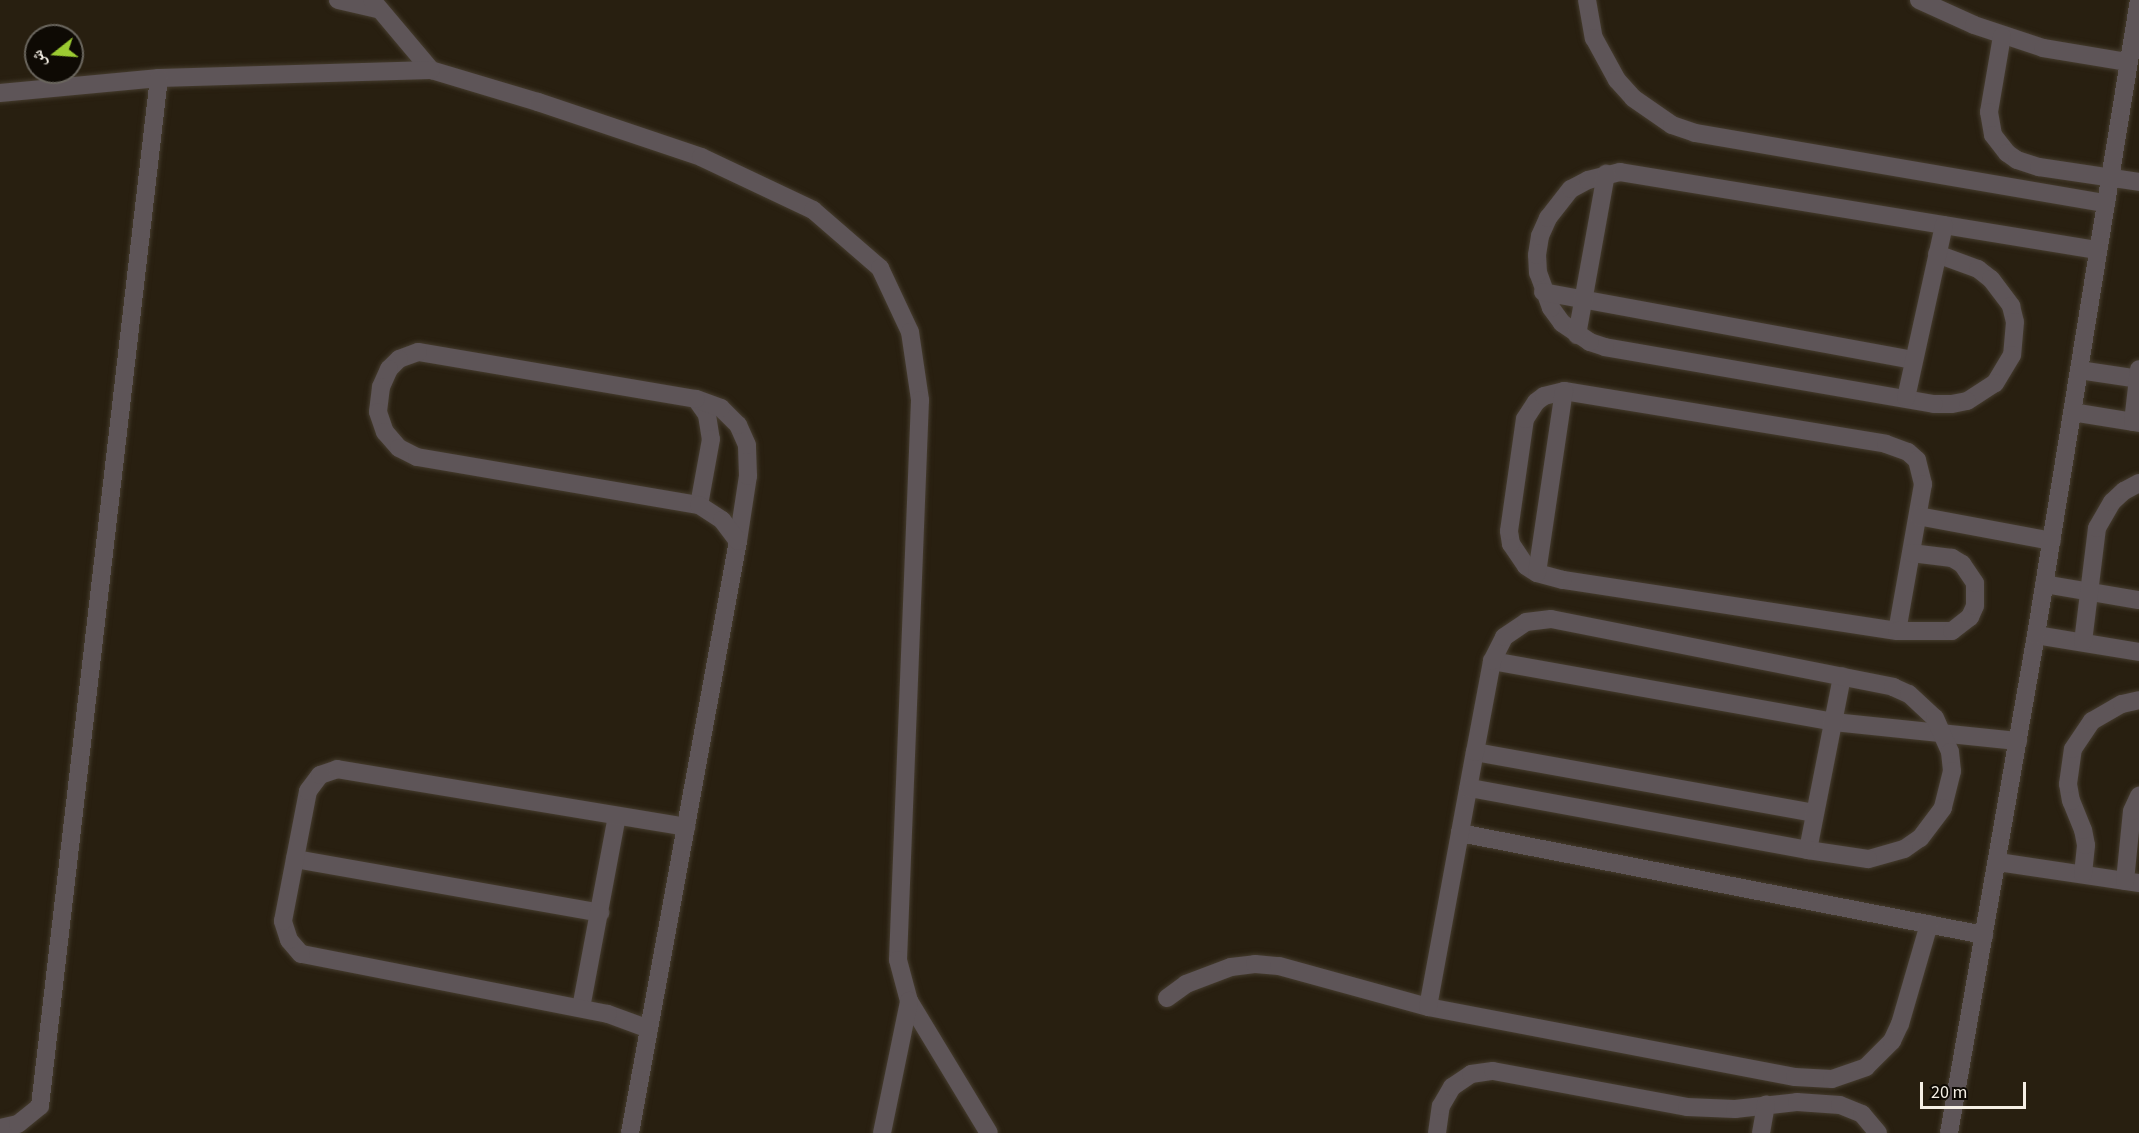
<!DOCTYPE html>
<html>
<head>
<meta charset="utf-8">
<style>
	body { margin:0 }
	#map { position:relative; width:2139px; height:1133px; overflow:hidden; background:#281f10; font-family:"Source Sans 3","Noto Naskh Arabic",sans-serif }
	div>[style] { position:absolute }
	.roads { filter:drop-shadow(0 0 2px #453c2e) drop-shadow(0 0 2px #453c2e) }
	.minor>* { height:18px; margin:-9px; padding:0 9px; transform-origin:9px; border-radius:9px; background:#5e5558 }
	span { translate:-50% -50%; white-space:nowrap; text-align:center; line-height:1.15; -webkit-text-stroke:4.5px #0e0a04; paint-order:stroke }
	.north { position:absolute; left:24px; top:24px; width:60px; height:60px; box-sizing:border-box; background:#0e0a04; border:2px solid #6a665e; border-radius:50%; rotate:253deg; font-size:16px; font-weight:700; line-height:24px; text-align:center; color:#f5efe5 }
	.north::after { content:''; display:block; margin:auto; width:21px; height:27px; background:#9ccb32; clip-path:polygon(50% 0,100% 100%,50% 72%,0 100%) }
	.scale { position:absolute; left:1920px; top:1082px; width:106px; height:27px; box-sizing:border-box; border:3px solid #f5efe5; border-top:0; padding-left:8px; font-size:18px; line-height:21px; white-space:nowrap; color:#f5efe5; -webkit-text-stroke:4px #0e0a04; paint-order:stroke }
</style>
</head>
<body>
<div id="map">
	<div class="roads">
		<div class="minor">
			<div style="left:338px;top:0;width:40px;rotate:13deg"></div>
			<div style="left:372px;top:0;width:92px;rotate:49.9deg"></div>
			<div style="left:431px;top:70px;width:112px;rotate:16.7deg"></div>
			<div style="left:538px;top:102px;width:172px;rotate:18.6deg"></div>
			<div style="left:701px;top:157px;width:124px;rotate:25.3deg"></div>
			<div style="left:813px;top:210px;width:89px;rotate:40.9deg"></div>
			<div style="left:880px;top:268px;width:71px;rotate:64.9deg"></div>
			<div style="left:910px;top:332px;width:69px;rotate:81.6deg"></div>
			<div style="left:920px;top:400px;width:560px;rotate:92.25deg"></div>
			<div style="left:898px;top:960px;width:42px;rotate:75deg"></div>
			<div style="left:909px;top:1001px;width:154px;rotate:58.8deg"></div>
			<div style="left:1587px;top:0;width:39px;rotate:80deg"></div>
			<div style="left:1594px;top:38px;width:48px;rotate:61.3deg"></div>
			<div style="left:1617px;top:80px;width:24px;rotate:48deg"></div>
			<div style="left:1633px;top:98px;width:47px;rotate:34.7deg"></div>
			<div style="left:1672px;top:125px;width:24px;rotate:19deg"></div>
			<div style="left:1695px;top:133px;width:417px;rotate:9.7deg"></div>
			<div style="left:1919px;top:0;width:60px;rotate:24.4deg"></div>
			<div style="left:1974px;top:25px;width:73px;rotate:18.4deg"></div>
			<div style="left:2043px;top:48px;width:86px;rotate:9.4deg"></div>
			<div style="left:2002px;top:36px;width:77px;rotate:99.7deg"></div>
			<div style="left:1989px;top:112px;width:23px;rotate:80deg"></div>
			<div style="left:1993px;top:135px;width:23px;rotate:52deg"></div>
			<div style="left:2007px;top:153px;width:12px;rotate:35deg"></div>
			<div style="left:2017px;top:160px;width:23px;rotate:18deg"></div>
			<div style="left:2039px;top:167px;width:101px;rotate:8.5deg"></div>
			<div style="left:0;top:93px;width:160px;rotate:-5.4deg"></div>
			<div style="left:159px;top:78px;width:272px;rotate:-1.7deg"></div>
			<div style="left:1937px;top:254px;width:44px;rotate:20.1deg"></div>
			<div style="left:1978px;top:269px;width:16px;rotate:38deg"></div>
			<div style="left:1991px;top:279px;width:34px;rotate:53deg"></div>
			<div style="left:2011px;top:306px;width:16px;rotate:76deg"></div>
			<div style="left:2015px;top:322px;width:33px;rotate:95deg"></div>
			<div style="left:2012px;top:355px;width:33px;rotate:121deg"></div>
			<div style="left:1995px;top:383px;width:33px;rotate:147deg"></div>
			<div style="left:1967px;top:401px;width:16px;rotate:169deg"></div>
			<div style="left:1951px;top:404px;width:17px;rotate:180deg"></div>
			<div style="left:1934px;top:404px;width:334px;rotate:-170.2deg"></div>
			<div style="left:1605px;top:347px;width:16px;rotate:-162deg"></div>
			<div style="left:1590px;top:342px;width:34px;rotate:-146deg"></div>
			<div style="left:1562px;top:323px;width:19px;rotate:-126deg"></div>
			<div style="left:1551px;top:308px;width:37px;rotate:-110deg"></div>
			<div style="left:1538px;top:273px;width:18px;rotate:-93deg"></div>
			<div style="left:1537px;top:255px;width:19px;rotate:-81deg"></div>
			<div style="left:1540px;top:236px;width:20px;rotate:-66deg"></div>
			<div style="left:1548px;top:218px;width:37px;rotate:-52deg"></div>
			<div style="left:1571px;top:189px;width:19px;rotate:-28deg"></div>
			<div style="left:1588px;top:180px;width:33px;rotate:-14deg"></div>
			<div style="left:1620px;top:172px;width:484px;rotate:9.3deg"></div>
			<div style="left:1543px;top:292px;width:377px;rotate:10.4deg"></div>
			<div style="left:1577px;top:335px;width:164px;rotate:-79.8deg"></div>
			<div style="left:2079px;top:370px;width:61px;rotate:8.5deg"></div>
			<div style="left:1564px;top:391px;width:326px;rotate:9.3deg"></div>
			<div style="left:1886px;top:444px;width:23px;rotate:20deg"></div>
			<div style="left:1908px;top:452px;width:12px;rotate:42deg"></div>
			<div style="left:1917px;top:460px;width:25px;rotate:76deg"></div>
			<div style="left:1923px;top:484px;width:149px;rotate:100deg"></div>
			<div style="left:1897px;top:631px;width:338px;rotate:-171.3deg"></div>
			<div style="left:1563px;top:580px;width:27px;rotate:-165deg"></div>
			<div style="left:1537px;top:573px;width:13px;rotate:-148deg"></div>
			<div style="left:1526px;top:566px;width:27px;rotate:-124deg"></div>
			<div style="left:1511px;top:544px;width:13px;rotate:-99deg"></div>
			<div style="left:1509px;top:531px;width:113px;rotate:-81.9deg"></div>
			<div style="left:1525px;top:419px;width:20px;rotate:-57deg"></div>
			<div style="left:1536px;top:402px;width:10px;rotate:-37deg"></div>
			<div style="left:1544px;top:396px;width:21px;rotate:-14deg"></div>
			<div style="left:1906px;top:398px;width:177px;rotate:-77.6deg"></div>
			<div style="left:696px;top:399px;width:19px;rotate:55deg"></div>
			<div style="left:707px;top:415px;width:24px;rotate:81deg"></div>
			<div style="left:711px;top:439px;width:67px;rotate:100.3deg"></div>
			<div style="left:2072px;top:412px;width:68px;rotate:9.3deg"></div>
			<div style="left:2133px;top:422px;width:53px;rotate:-83.5deg"></div>
			<div style="left:1918px;top:516px;width:136px;rotate:10.6deg"></div>
			<div style="left:1537px;top:573px;width:184px;rotate:-81.6deg"></div>
			<div style="left:2044px;top:584px;width:96px;rotate:9.6deg"></div>
			<div style="left:1897px;top:631px;width:55px"></div>
			<div style="left:1952px;top:631px;width:23px;rotate:-38deg"></div>
			<div style="left:1970px;top:617px;width:12px;rotate:-66deg"></div>
			<div style="left:1975px;top:606px;width:23px;rotate:-90deg"></div>
			<div style="left:1975px;top:583px;width:23px;rotate:-124deg"></div>
			<div style="left:1962px;top:564px;width:12px;rotate:-149deg"></div>
			<div style="left:1952px;top:558px;width:41px;rotate:-173deg"></div>
			<div style="left:2036px;top:635px;width:104px;rotate:9.4deg"></div>
			<div style="left:2083px;top:642px;width:115px;rotate:-83deg"></div>
			<div style="left:2097px;top:528px;width:30px;rotate:-60deg"></div>
			<div style="left:2112px;top:502px;width:16px;rotate:-43deg"></div>
			<div style="left:2124px;top:491px;width:17px;rotate:-28deg"></div>
			<div style="left:1492px;top:661px;width:346px;rotate:10.1deg"></div>
			<div style="left:1833px;top:722px;width:186px;rotate:5.9deg"></div>
			<div style="left:1475px;top:752px;width:345px;rotate:10.2deg"></div>
			<div style="left:1460px;top:833px;width:534px;rotate:11.02deg"></div>
			<div style="left:1808px;top:850px;width:177px;rotate:-78.9deg"></div>
			<div style="left:295px;top:859px;width:310px;rotate:10deg"></div>
			<div style="left:1998px;top:862px;width:143px;rotate:8.5deg"></div>
			<div style="left:2083px;top:874px;width:29px;rotate:-84deg"></div>
			<div style="left:2086px;top:845px;width:15px;rotate:-101deg"></div>
			<div style="left:2083px;top:830px;width:31px;rotate:-112deg"></div>
			<div style="left:2071px;top:801px;width:17px;rotate:-100deg"></div>
			<div style="left:2068px;top:784px;width:35px;rotate:-82deg"></div>
			<div style="left:2073px;top:749px;width:34px;rotate:-56deg"></div>
			<div style="left:2092px;top:721px;width:34px;rotate:-30deg"></div>
			<div style="left:2122px;top:704px;width:17px;rotate:-13deg"></div>
			<div style="left:2125px;top:881px;width:70px;rotate:-84.3deg"></div>
			<div style="left:2132px;top:811px;width:17px;rotate:-65deg"></div>
			<div style="left:1167px;top:998px;width:24px;rotate:-36deg"></div>
			<div style="left:1186px;top:984px;width:48px;rotate:-20.7deg"></div>
			<div style="left:1231px;top:967px;width:24px;rotate:-7deg"></div>
			<div style="left:1255px;top:964px;width:24px;rotate:5deg"></div>
			<div style="left:1279px;top:966px;width:155px;rotate:15.4deg"></div>
			<div style="left:1428px;top:1007px;width:374px;rotate:10.8deg"></div>
			<div style="left:1795px;top:1077px;width:37px;rotate:3deg"></div>
			<div style="left:1832px;top:1079px;width:36px;rotate:-19deg"></div>
			<div style="left:1866px;top:1067px;width:37px;rotate:-45deg"></div>
			<div style="left:1892px;top:1041px;width:19px;rotate:-65deg"></div>
			<div style="left:1900px;top:1024px;width:104px;rotate:-73.8deg"></div>
			<div style="left:1428px;top:1007px;width:259px;rotate:-79.6deg"></div>
			<div style="left:1475px;top:752px;width:93px;rotate:-79.4deg"></div>
			<div style="left:1492px;top:661px;width:27px;rotate:-63deg"></div>
			<div style="left:1504px;top:637px;width:27px;rotate:-34deg"></div>
			<div style="left:1526px;top:622px;width:25px;rotate:-7deg"></div>
			<div style="left:1551px;top:619px;width:349px;rotate:11.2deg"></div>
			<div style="left:1893px;top:687px;width:17px;rotate:24deg"></div>
			<div style="left:1909px;top:694px;width:35px;rotate:43deg"></div>
			<div style="left:1935px;top:718px;width:37px;rotate:66deg"></div>
			<div style="left:1950px;top:752px;width:19px;rotate:84deg"></div>
			<div style="left:1952px;top:771px;width:38px;rotate:104deg"></div>
			<div style="left:1943px;top:808px;width:38px;rotate:127deg"></div>
			<div style="left:1920px;top:838px;width:19px;rotate:145deg"></div>
			<div style="left:1904px;top:849px;width:37px;rotate:164deg"></div>
			<div style="left:1868px;top:859px;width:61px;rotate:-171.5deg"></div>
			<div style="left:1808px;top:850px;width:345px;rotate:-169.6deg"></div>
			<div style="left:581px;top:1008px;width:195px;rotate:-79.4deg"></div>
			<div style="left:649px;top:1029px;width:44px;rotate:-159.9deg"></div>
			<div style="left:608px;top:1014px;width:313px;rotate:-168.9deg"></div>
			<div style="left:301px;top:954px;width:18px;rotate:-131deg"></div>
			<div style="left:289px;top:940px;width:20px;rotate:-108deg"></div>
			<div style="left:283px;top:921px;width:132px;rotate:-79.1deg"></div>
			<div style="left:308px;top:791px;width:20px;rotate:-53deg"></div>
			<div style="left:320px;top:775px;width:18px;rotate:-19deg"></div>
			<div style="left:337px;top:769px;width:354px;rotate:9.4deg"></div>
			<div style="left:0;top:1128px;width:18px;rotate:-13deg"></div>
			<div style="left:18px;top:1124px;width:28px;rotate:-39deg"></div>
			<div style="left:40px;top:1106px;width:1035px;rotate:-83.4deg"></div>
			<div style="left:630px;top:1133px;width:602px;rotate:-79.66deg"></div>
			<div style="left:738px;top:541px;width:66px;rotate:-81.3deg"></div>
			<div style="left:748px;top:476px;width:31px;rotate:-92deg"></div>
			<div style="left:747px;top:445px;width:22px;rotate:-114deg"></div>
			<div style="left:738px;top:425px;width:24px;rotate:-135deg"></div>
			<div style="left:721px;top:408px;width:27px;rotate:-160deg"></div>
			<div style="left:696px;top:399px;width:282px;rotate:-170.4deg"></div>
			<div style="left:418px;top:352px;width:20px;rotate:160deg"></div>
			<div style="left:399px;top:359px;width:14px;rotate:135deg"></div>
			<div style="left:389px;top:369px;width:20px;rotate:114deg"></div>
			<div style="left:381px;top:387px;width:25px;rotate:97deg"></div>
			<div style="left:378px;top:412px;width:21px;rotate:71deg"></div>
			<div style="left:385px;top:432px;width:21px;rotate:49deg"></div>
			<div style="left:399px;top:448px;width:20px;rotate:27deg"></div>
			<div style="left:417px;top:457px;width:286px;rotate:9.7deg"></div>
			<div style="left:699px;top:505px;width:27px;rotate:33deg"></div>
			<div style="left:722px;top:520px;width:26px;rotate:53deg"></div>
			<div style="left:882px;top:1133px;width:135px;rotate:-78.4deg"></div>
			<div style="left:1437px;top:1133px;width:27px;rotate:-82deg"></div>
			<div style="left:1441px;top:1106px;width:22px;rotate:-60deg"></div>
			<div style="left:1452px;top:1087px;width:23px;rotate:-34deg"></div>
			<div style="left:1471px;top:1074px;width:22px;rotate:-8deg"></div>
			<div style="left:1493px;top:1071px;width:197px;rotate:10.5deg"></div>
			<div style="left:1687px;top:1107px;width:48px;rotate:2.4deg"></div>
			<div style="left:1735px;top:1109px;width:62px;rotate:-6.4deg"></div>
			<div style="left:1797px;top:1102px;width:43px;rotate:4deg"></div>
			<div style="left:1840px;top:1105px;width:24px;rotate:22deg"></div>
			<div style="left:1862px;top:1114px;width:25px;rotate:50deg"></div>
			<div style="left:1761px;top:1133px;width:29px;rotate:-80deg"></div>
			<div style="left:1949px;top:1133px;width:506px;rotate:-80.09deg"></div>
			<div style="left:2036px;top:635px;width:643px;rotate:-80.79deg"></div>
		</div>
	</div>
	<div class="north">ش</div>
	<div class="scale">20 m</div>
</div>
</body>
</html>
